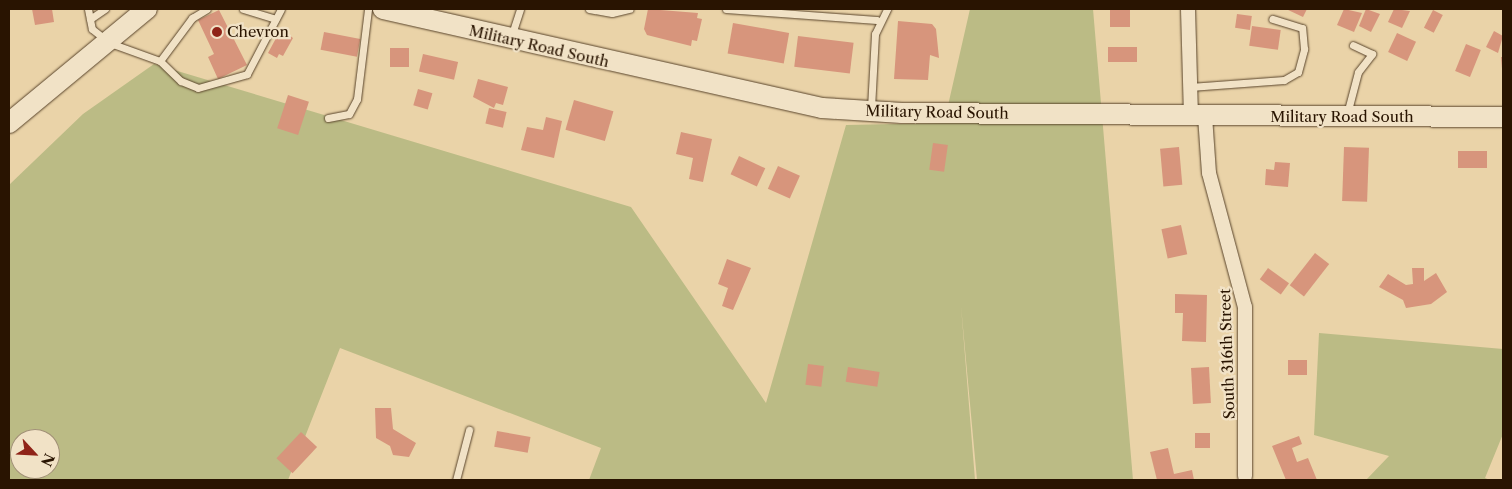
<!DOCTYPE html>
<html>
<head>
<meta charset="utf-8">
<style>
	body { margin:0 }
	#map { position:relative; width:1512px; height:489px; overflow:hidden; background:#ead3a8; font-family:"Libre Caslon Text",serif }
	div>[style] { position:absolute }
	.green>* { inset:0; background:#bbbb85 }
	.building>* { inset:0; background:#d7957c; transform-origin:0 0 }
	.roads { filter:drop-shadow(0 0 1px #59442b) drop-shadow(0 0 1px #59442b) }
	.service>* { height:7px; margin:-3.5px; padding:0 3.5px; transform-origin:3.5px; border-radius:3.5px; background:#f1e2c6 }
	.minor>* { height:14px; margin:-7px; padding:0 7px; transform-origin:7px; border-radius:7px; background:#f1e2c6 }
	.secondary>* { height:20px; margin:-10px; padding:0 10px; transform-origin:10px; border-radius:10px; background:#f1e2c6 }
	.dots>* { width:14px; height:14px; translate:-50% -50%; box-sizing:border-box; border:2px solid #f1e2c6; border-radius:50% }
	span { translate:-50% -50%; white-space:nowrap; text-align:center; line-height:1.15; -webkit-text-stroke:4.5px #f1e2c6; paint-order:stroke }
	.poi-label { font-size:15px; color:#291401 }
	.left { translate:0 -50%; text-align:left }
	.street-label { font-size:15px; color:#291401 }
	.frame { position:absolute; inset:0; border:10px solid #291401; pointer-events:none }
	.north { position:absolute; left:10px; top:429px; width:50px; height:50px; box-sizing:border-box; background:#f1e2c6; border:1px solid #a19077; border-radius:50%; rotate:115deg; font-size:14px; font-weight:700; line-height:20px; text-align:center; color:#291401 }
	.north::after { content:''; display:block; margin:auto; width:18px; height:22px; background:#8f2418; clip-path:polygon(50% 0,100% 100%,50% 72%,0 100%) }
</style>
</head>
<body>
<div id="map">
	<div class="green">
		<div style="clip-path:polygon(evenodd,970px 9px,1093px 9px,1133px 480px,977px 480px,961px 306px,975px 480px,589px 480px,601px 448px,340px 348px,288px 480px,9px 480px,9px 185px,83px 114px,154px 64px,631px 207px,766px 403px,846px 125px,944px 123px,970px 9px,20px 439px,50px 439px,50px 469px,20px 469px,20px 439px)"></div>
		<div style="clip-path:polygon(1319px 333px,1503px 349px,1503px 434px,1485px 478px,1490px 480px,1366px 480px,1389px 456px,1314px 435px)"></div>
	</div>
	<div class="building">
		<div style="clip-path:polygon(32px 9px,52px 9px,54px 22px,35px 25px)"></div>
		<div style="clip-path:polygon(648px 9px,698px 13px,697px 18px,702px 19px,697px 41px,692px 40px,691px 46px,647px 35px,644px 29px)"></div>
		<div style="left:1110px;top:9px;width:20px;height:18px"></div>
		<div style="clip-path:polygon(1286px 9px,1307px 9px,1303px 17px)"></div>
		<div style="clip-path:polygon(1344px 9px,1362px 13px,1354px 32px,1337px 25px)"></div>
		<div style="clip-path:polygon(1366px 9px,1380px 14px,1371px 32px,1359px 26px)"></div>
		<div style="clip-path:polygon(1394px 9px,1410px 11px,1402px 28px,1388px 22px)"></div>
		<div style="clip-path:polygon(219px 10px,247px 65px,218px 79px,208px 57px,214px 54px,198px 20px)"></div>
		<div style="left:1433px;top:10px;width:11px;height:20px;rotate:27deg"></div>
		<div style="left:1237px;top:14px;width:15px;height:14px;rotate:8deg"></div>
		<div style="clip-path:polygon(898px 21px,932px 24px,936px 29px,939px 58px,930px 55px,928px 80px,894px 79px)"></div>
		<div style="left:733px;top:23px;width:57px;height:31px;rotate:10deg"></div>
		<div style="left:1252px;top:26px;width:29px;height:20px;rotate:8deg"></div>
		<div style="clip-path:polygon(281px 29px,293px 38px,283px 56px,279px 54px,277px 58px,268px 53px)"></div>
		<div style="clip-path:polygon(1494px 31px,1503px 36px,1498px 53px,1486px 47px)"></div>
		<div style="left:324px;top:32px;width:37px;height:18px;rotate:11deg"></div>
		<div style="left:1397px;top:33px;width:21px;height:21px;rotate:25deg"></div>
		<div style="left:798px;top:36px;width:56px;height:31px;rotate:7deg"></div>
		<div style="left:1466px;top:44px;width:16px;height:29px;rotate:22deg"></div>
		<div style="left:1108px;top:47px;width:29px;height:15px"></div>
		<div style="left:390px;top:48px;width:19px;height:19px"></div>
		<div style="left:423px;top:54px;width:36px;height:18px;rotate:13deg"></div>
		<div style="clip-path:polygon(1501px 57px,1503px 57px,1503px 69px,1502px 69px)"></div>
		<div style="clip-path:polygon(478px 79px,508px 87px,503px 105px,496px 103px,494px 108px,473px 97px)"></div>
		<div style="left:418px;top:89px;width:15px;height:17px;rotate:16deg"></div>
		<div style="left:288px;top:95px;width:22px;height:35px;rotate:18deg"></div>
		<div style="left:574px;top:100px;width:41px;height:31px;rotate:16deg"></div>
		<div style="left:489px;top:108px;width:18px;height:16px;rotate:13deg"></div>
		<div style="clip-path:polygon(546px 117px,562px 121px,554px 158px,521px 150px,527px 127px,543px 130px)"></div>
		<div style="clip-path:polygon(681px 132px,712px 139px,703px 182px,689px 179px,693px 158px,676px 154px)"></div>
		<div style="left:933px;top:143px;width:15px;height:27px;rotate:8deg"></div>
		<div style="left:1179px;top:147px;width:38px;height:19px;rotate:85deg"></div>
		<div style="left:1344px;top:147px;width:25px;height:54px;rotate:2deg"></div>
		<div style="left:1458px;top:151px;width:29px;height:17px"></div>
		<div style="left:739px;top:156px;width:29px;height:20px;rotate:25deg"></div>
		<div style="clip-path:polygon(1275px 162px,1290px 163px,1288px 187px,1265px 185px,1266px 169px,1274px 170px)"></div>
		<div style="left:778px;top:166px;width:24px;height:25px;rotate:24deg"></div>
		<div style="left:1181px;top:225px;width:30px;height:20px;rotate:78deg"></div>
		<div style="left:1315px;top:253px;width:18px;height:41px;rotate:38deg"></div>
		<div style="clip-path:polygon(727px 259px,751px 268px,733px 310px,722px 306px,728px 288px,718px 284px)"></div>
		<div style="left:1268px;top:268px;width:26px;height:14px;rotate:36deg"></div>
		<div style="clip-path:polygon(1412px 268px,1424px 268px,1424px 281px,1436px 273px,1447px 292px,1431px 304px,1406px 308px,1403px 300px,1379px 287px,1388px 274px,1406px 285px,1413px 284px)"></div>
		<div style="clip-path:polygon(1175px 294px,1207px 295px,1206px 342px,1182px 341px,1183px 313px,1175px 313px)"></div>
		<div style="left:1288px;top:360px;width:19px;height:15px"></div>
		<div style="left:808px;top:364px;width:16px;height:21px;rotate:7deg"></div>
		<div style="left:848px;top:367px;width:32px;height:15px;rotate:9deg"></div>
		<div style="left:1209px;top:367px;width:36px;height:18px;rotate:87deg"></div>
		<div style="clip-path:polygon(375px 408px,391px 408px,393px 429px,416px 443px,409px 457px,393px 455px,390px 446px,376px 438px)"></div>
		<div style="left:497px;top:431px;width:34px;height:16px;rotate:10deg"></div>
		<div style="left:301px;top:432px;width:22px;height:36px;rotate:43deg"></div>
		<div style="left:1195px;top:433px;width:15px;height:15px"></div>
		<div style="clip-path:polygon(1299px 436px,1302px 444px,1292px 448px,1297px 462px,1308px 458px,1317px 480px,1286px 480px,1272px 446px)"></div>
		<div style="clip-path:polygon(1168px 448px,1174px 474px,1192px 470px,1194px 480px,1157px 480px,1150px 452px)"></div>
	</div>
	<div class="roads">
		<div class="service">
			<div style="left:88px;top:9px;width:20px;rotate:79deg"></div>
			<div style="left:92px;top:29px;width:23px;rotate:38deg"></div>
			<div style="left:110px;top:43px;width:53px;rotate:19.8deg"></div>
			<div style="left:160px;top:61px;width:29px;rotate:44deg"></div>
			<div style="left:181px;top:81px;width:18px;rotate:22deg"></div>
			<div style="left:198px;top:88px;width:51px;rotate:-15.9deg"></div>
			<div style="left:247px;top:74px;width:73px;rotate:-62.4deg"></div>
			<div style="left:243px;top:9px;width:34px;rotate:17deg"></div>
			<div style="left:589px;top:9px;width:23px;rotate:10deg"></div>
			<div style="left:612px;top:13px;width:18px;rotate:-13deg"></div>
			<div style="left:726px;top:9px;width:151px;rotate:4.2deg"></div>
			<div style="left:90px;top:19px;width:18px;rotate:-34deg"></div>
			<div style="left:511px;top:37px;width:29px;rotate:-72deg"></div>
			<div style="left:160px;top:61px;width:54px;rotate:-53.3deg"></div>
			<div style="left:192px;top:18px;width:17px;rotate:-31deg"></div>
			<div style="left:1190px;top:87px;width:94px;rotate:-4.3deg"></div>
			<div style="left:1284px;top:80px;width:16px;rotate:-30deg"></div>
			<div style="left:1298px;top:72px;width:24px;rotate:-75deg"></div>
			<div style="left:1304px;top:49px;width:21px;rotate:-95deg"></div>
			<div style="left:1302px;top:28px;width:31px;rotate:-163deg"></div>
			<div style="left:871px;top:108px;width:74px;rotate:-86.9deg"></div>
			<div style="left:875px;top:34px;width:28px;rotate:-64deg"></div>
			<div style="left:1347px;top:114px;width:43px;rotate:-75.3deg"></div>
			<div style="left:1358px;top:72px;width:23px;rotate:-52deg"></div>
			<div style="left:1372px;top:54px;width:21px;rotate:-155deg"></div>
			<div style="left:328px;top:118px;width:21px;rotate:-11deg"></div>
			<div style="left:349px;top:114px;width:17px;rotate:-62deg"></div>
			<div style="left:357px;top:99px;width:91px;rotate:-83deg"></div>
			<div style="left:456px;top:480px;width:52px;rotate:-75.4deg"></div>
		</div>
		<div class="minor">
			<div style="left:1188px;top:9px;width:107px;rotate:88.4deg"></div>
			<div style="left:1205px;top:116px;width:57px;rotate:86deg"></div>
			<div style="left:1209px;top:173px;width:139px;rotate:75deg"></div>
			<div style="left:1245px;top:307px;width:169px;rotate:90deg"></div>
		</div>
		<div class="secondary">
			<div style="left:383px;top:9px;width:450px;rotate:12.7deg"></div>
			<div style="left:822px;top:108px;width:80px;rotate:3.6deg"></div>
			<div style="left:902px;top:113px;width:601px;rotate:0.38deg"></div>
			<div style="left:9px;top:123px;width:179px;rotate:-39.6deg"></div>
		</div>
	</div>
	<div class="dots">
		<div style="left:217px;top:32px;background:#8f2418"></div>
	</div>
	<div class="poi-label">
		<span class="left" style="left:227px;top:32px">Chevron</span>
	</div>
	<div class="street-label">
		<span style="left:539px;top:46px;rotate:13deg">Military Road South</span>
		<span style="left:937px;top:112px;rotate:1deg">Military Road South</span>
		<span style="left:1342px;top:117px">Military Road South</span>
		<span style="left:1227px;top:354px;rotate:-92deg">South 316th Street</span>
	</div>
	<div class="frame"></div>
	<div class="north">N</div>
</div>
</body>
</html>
